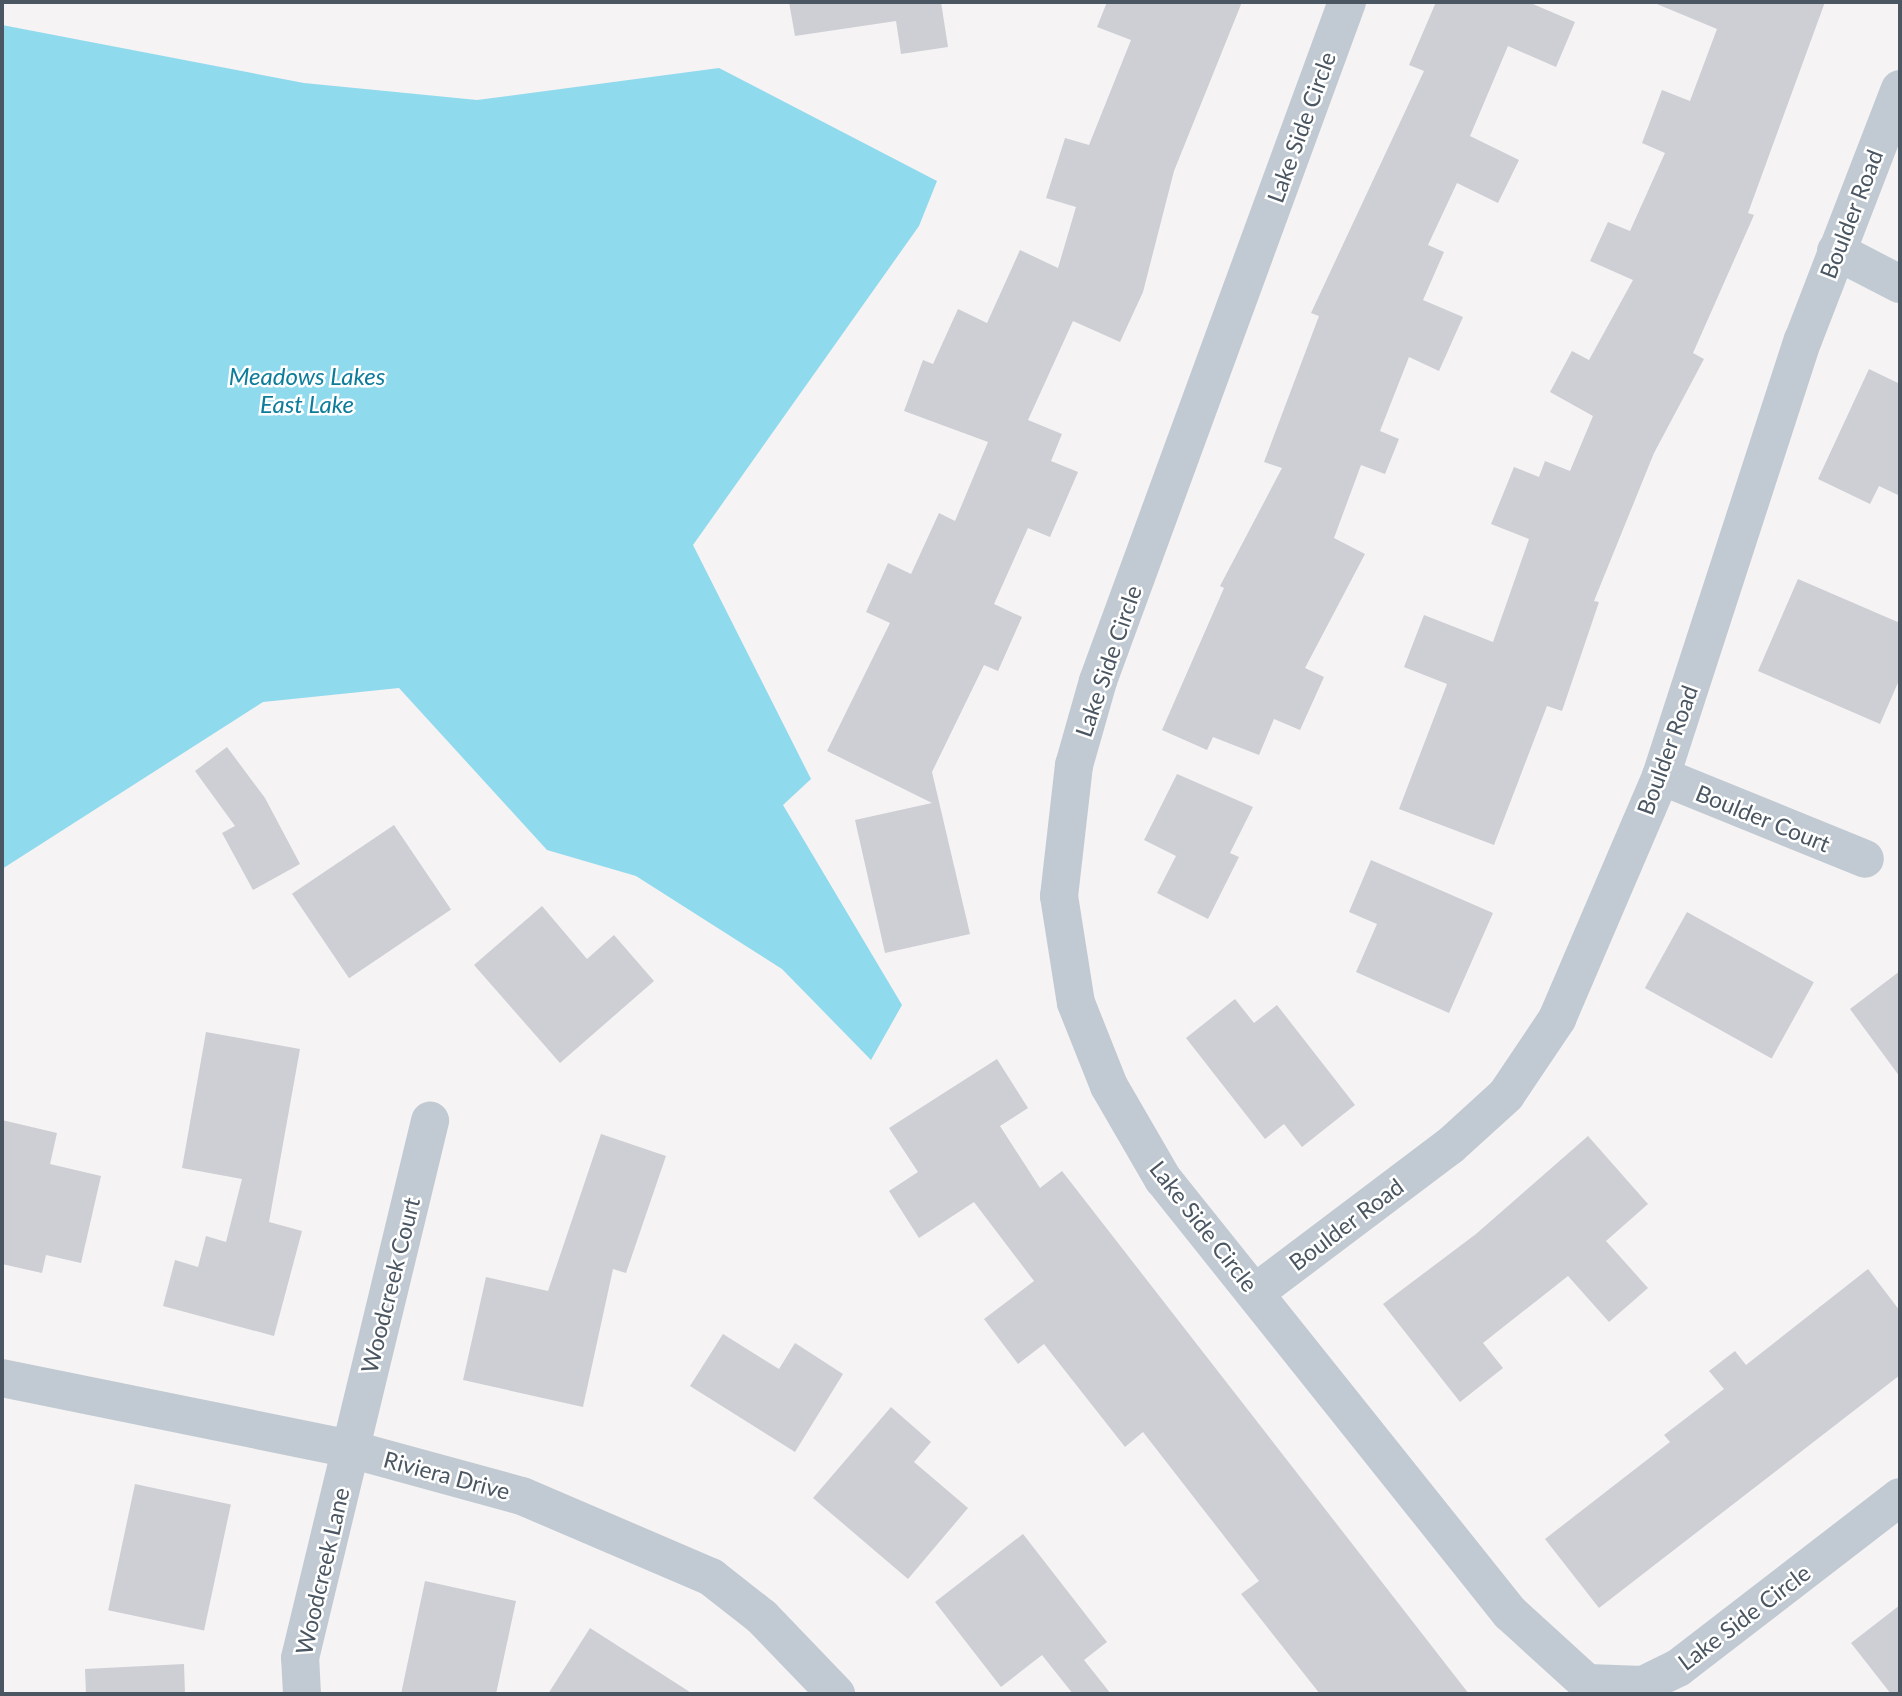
<!DOCTYPE html>
<html>
<head>
<meta charset="utf-8">
<style>
	body { margin:0 }
	#map { position:relative; width:1902px; height:1696px; overflow:hidden; background:#f5f3f3; font-family:Lato,sans-serif }
	div>[style] { position:absolute }
	.water>* { inset:0; background:#90daee }
	.building>* { inset:0; background:#cdcfd5; transform-origin:0 0 }
	.minor>* { height:38px; margin:-19px; padding:0 19px; transform-origin:19px; border-radius:19px; background:#c1cad2 }
	span { translate:-50% -50%; white-space:nowrap; text-align:center; line-height:1.15; -webkit-text-stroke:5px #fff; paint-order:stroke }
	.street-label { font-size:23px; color:#4a5661 }
	.water-label { font-size:24px; color:#0c7c9b; font-style:italic }
	.frame { position:absolute; inset:0; border:4px solid #4a5661; pointer-events:none }
</style>
</head>
<body>
<div id="map">
	<div class="water">
		<div style="clip-path:polygon(2px 25px,304px 83px,477px 100px,719px 68px,937px 181px,919px 226px,693px 545px,811px 779px,783px 805px,902px 1005px,871px 1060px,782px 969px,636px 876px,547px 850px,399px 688px,263px 702px,2px 869px)"></div>
	</div>
	<div class="building">
		<div style="clip-path:polygon(789px 2px,941px 2px,948px 47px,901px 54px,896px 21px,795px 36px)"></div>
		<div style="clip-path:polygon(1107px 2px,1242px 2px,1174px 171px,1143px 292px,1120px 342px,1073px 321px,1028px 420px,1062px 434px,1051px 461px,1078px 472px,1050px 537px,1028px 528px,994px 604px,1022px 617px,998px 671px,984px 665px,932px 772px,970px 934px,885px 953px,855px 820px,932px 803px,827px 751px,890px 623px,866px 612px,888px 563px,911px 574px,939px 513px,955px 521px,988px 442px,904px 411px,923px 360px,933px 364px,958px 309px,987px 323px,1020px 250px,1058px 268px,1076px 207px,1046px 198px,1065px 138px,1089px 145px,1131px 40px,1097px 27px)"></div>
		<div style="clip-path:polygon(1436px 2px,1528px 2px,1575px 22px,1556px 67px,1508px 46px,1470px 136px,1519px 160px,1498px 203px,1457px 183px,1428px 245px,1444px 252px,1423px 300px,1463px 317px,1439px 371px,1409px 357px,1380px 431px,1399px 439px,1385px 474px,1361px 465px,1334px 538px,1365px 554px,1305px 668px,1324px 677px,1300px 730px,1274px 719px,1259px 755px,1213px 737px,1207px 750px,1162px 730px,1224px 588px,1220px 586px,1282px 468px,1264px 462px,1319px 316px,1311px 313px,1424px 71px,1409px 65px)"></div>
		<div style="clip-path:polygon(1652px 2px,1825px 2px,1748px 213px,1754px 215px,1693px 353px,1704px 359px,1654px 453px,1594px 601px,1599px 602px,1562px 711px,1547px 706px,1494px 845px,1399px 809px,1447px 684px,1404px 667px,1424px 615px,1493px 642px,1529px 539px,1491px 524px,1514px 467px,1539px 477px,1545px 461px,1570px 471px,1593px 416px,1550px 392px,1572px 351px,1589px 360px,1633px 280px,1590px 261px,1608px 222px,1630px 231px,1665px 153px,1642px 143px,1662px 90px,1690px 101px,1717px 29px)"></div>
		<div style="clip-path:polygon(1869px 369px,1900px 384px,1900px 496px,1879px 486px,1870px 504px,1818px 479px)"></div>
		<div style="clip-path:polygon(1798px 579px,1900px 623px,1900px 678px,1880px 724px,1758px 671px)"></div>
		<div style="clip-path:polygon(227px 747px,265px 798px,300px 864px,253px 890px,222px 833px,235px 826px,195px 771px)"></div>
		<div style="clip-path:polygon(1177px 774px,1253px 807px,1230px 853px,1239px 857px,1208px 919px,1157px 893px,1176px 856px,1144px 840px)"></div>
		<div style="left:394px;top:825px;width:102px;height:123px;rotate:56deg"></div>
		<div style="clip-path:polygon(1371px 860px,1493px 913px,1449px 1013px,1356px 972px,1377px 924px,1349px 912px)"></div>
		<div style="clip-path:polygon(542px 906px,587px 959px,614px 935px,654px 981px,560px 1063px,474px 965px)"></div>
		<div style="left:1687px;top:912px;width:145px;height:87px;rotate:29deg"></div>
		<div style="clip-path:polygon(1900px 971px,1900px 1077px,1850px 1009px)"></div>
		<div style="clip-path:polygon(1235px 999px,1254px 1023px,1277px 1005px,1355px 1105px,1302px 1147px,1284px 1124px,1265px 1139px,1186px 1038px)"></div>
		<div style="clip-path:polygon(206px 1032px,300px 1049px,269px 1222px,302px 1231px,274px 1336px,163px 1306px,175px 1260px,198px 1267px,206px 1236px,226px 1242px,242px 1179px,182px 1168px)"></div>
		<div style="clip-path:polygon(997px 1059px,1028px 1108px,1000px 1126px,1040px 1188px,1062px 1171px,1469px 1694px,1320px 1694px,1241px 1594px,1259px 1581px,1143px 1432px,1125px 1447px,1044px 1344px,1018px 1364px,984px 1319px,1034px 1281px,974px 1202px,919px 1238px,889px 1191px,918px 1172px,889px 1128px)"></div>
		<div style="clip-path:polygon(2px 1120px,57px 1133px,50px 1164px,101px 1176px,81px 1263px,46px 1255px,42px 1273px,2px 1264px)"></div>
		<div style="clip-path:polygon(601px 1134px,666px 1156px,626px 1273px,613px 1269px,583px 1407px,463px 1380px,486px 1277px,548px 1291px)"></div>
		<div style="clip-path:polygon(1588px 1136px,1648px 1204px,1606px 1241px,1648px 1288px,1609px 1322px,1568px 1276px,1483px 1343px,1503px 1368px,1460px 1402px,1383px 1304px,1476px 1234px)"></div>
		<div style="clip-path:polygon(1868px 1269px,1900px 1311px,1900px 1375px,1599px 1608px,1545px 1539px,1670px 1442px,1664px 1435px,1724px 1389px,1709px 1371px,1735px 1351px,1746px 1365px)"></div>
		<div style="clip-path:polygon(723px 1334px,779px 1369px,795px 1343px,843px 1374px,795px 1452px,690px 1386px)"></div>
		<div style="clip-path:polygon(891px 1407px,931px 1442px,914px 1462px,968px 1508px,908px 1579px,813px 1498px)"></div>
		<div style="left:135px;top:1484px;width:98px;height:129px;rotate:12deg"></div>
		<div style="clip-path:polygon(1023px 1534px,1107px 1642px,1084px 1660px,1111px 1694px,1073px 1694px,1042px 1655px,1001px 1687px,935px 1602px)"></div>
		<div style="clip-path:polygon(425px 1581px,516px 1601px,496px 1694px,401px 1694px)"></div>
		<div style="clip-path:polygon(1900px 1605px,1900px 1694px,1891px 1694px,1851px 1643px)"></div>
		<div style="clip-path:polygon(590px 1628px,693px 1694px,548px 1694px)"></div>
		<div style="clip-path:polygon(184px 1664px,185px 1694px,86px 1694px,85px 1669px)"></div>
	</div>
	<div class="minor">
		<div style="left:1347px;top:2px;width:723px;rotate:110.14deg"></div>
		<div style="left:1098px;top:681px;width:87px;rotate:105.9deg"></div>
		<div style="left:1074px;top:765px;width:132px;rotate:96.5deg"></div>
		<div style="left:1059px;top:896px;width:108px;rotate:81deg"></div>
		<div style="left:1076px;top:1003px;width:89px;rotate:68.3deg"></div>
		<div style="left:1109px;top:1086px;width:108px;rotate:59.9deg"></div>
		<div style="left:1163px;top:1179px;width:556px;rotate:51.36deg"></div>
		<div style="left:1510px;top:1613px;width:104px;rotate:42.3deg"></div>
		<div style="left:1587px;top:1683px;width:56px;rotate:2deg"></div>
		<div style="left:1643px;top:1685px;width:39px;rotate:-26deg"></div>
		<div style="left:1678px;top:1668px;width:280px;rotate:-37.6deg"></div>
		<div style="left:1836px;top:251px;width:72px;rotate:27.3deg"></div>
		<div style="left:1661px;top:776px;width:220px;rotate:22.1deg"></div>
		<div style="left:1256px;top:1292px;width:243px;rotate:-37deg"></div>
		<div style="left:1450px;top:1146px;width:76px;rotate:-42.3deg"></div>
		<div style="left:1506px;top:1095px;width:92px;rotate:-56.1deg"></div>
		<div style="left:1557px;top:1019px;width:264px;rotate:-66.8deg"></div>
		<div style="left:1661px;top:776px;width:459px;rotate:-72deg"></div>
		<div style="left:1803px;top:340px;width:269px;rotate:-68.9deg"></div>
		<div style="left:2px;top:1378px;width:355px;rotate:11.5deg"></div>
		<div style="left:350px;top:1449px;width:178px;rotate:15.3deg"></div>
		<div style="left:522px;top:1496px;width:206px;rotate:23.2deg"></div>
		<div style="left:711px;top:1577px;width:65px;rotate:38.1deg"></div>
		<div style="left:762px;top:1617px;width:107px;rotate:46.1deg"></div>
		<div style="left:302px;top:1694px;width:36px;rotate:-93deg"></div>
		<div style="left:300px;top:1658px;width:553px;rotate:-76.39deg"></div>
	</div>
	<div class="street-label">
		<span style="left:1301px;top:127px;rotate:-70deg">Lake Side Circle</span>
		<span style="left:1851px;top:214px;rotate:-69deg">Boulder Road</span>
		<span style="left:1108px;top:661px;rotate:-71deg">Lake Side Circle</span>
		<span style="left:1667px;top:750px;rotate:-70deg">Boulder Road</span>
		<span style="left:1763px;top:818px;rotate:22deg">Boulder Court</span>
		<span style="left:1346px;top:1224px;rotate:-37deg">Boulder Road</span>
		<span style="left:1204px;top:1226px;rotate:52deg">Lake Side Circle</span>
		<span style="left:390px;top:1285px;rotate:-76deg">Woodcreek Court</span>
		<span style="left:447px;top:1475px;rotate:15deg">Riviera Drive</span>
		<span style="left:322px;top:1571px;rotate:-77deg">Woodcreek Lane</span>
		<span style="left:1744px;top:1617px;rotate:-37deg">Lake Side Circle</span>
	</div>
	<div class="water-label">
		<span style="left:307px;top:390px">Meadows Lakes<br>East Lake</span>
	</div>
	<div class="frame"></div>
</div>
</body>
</html>
